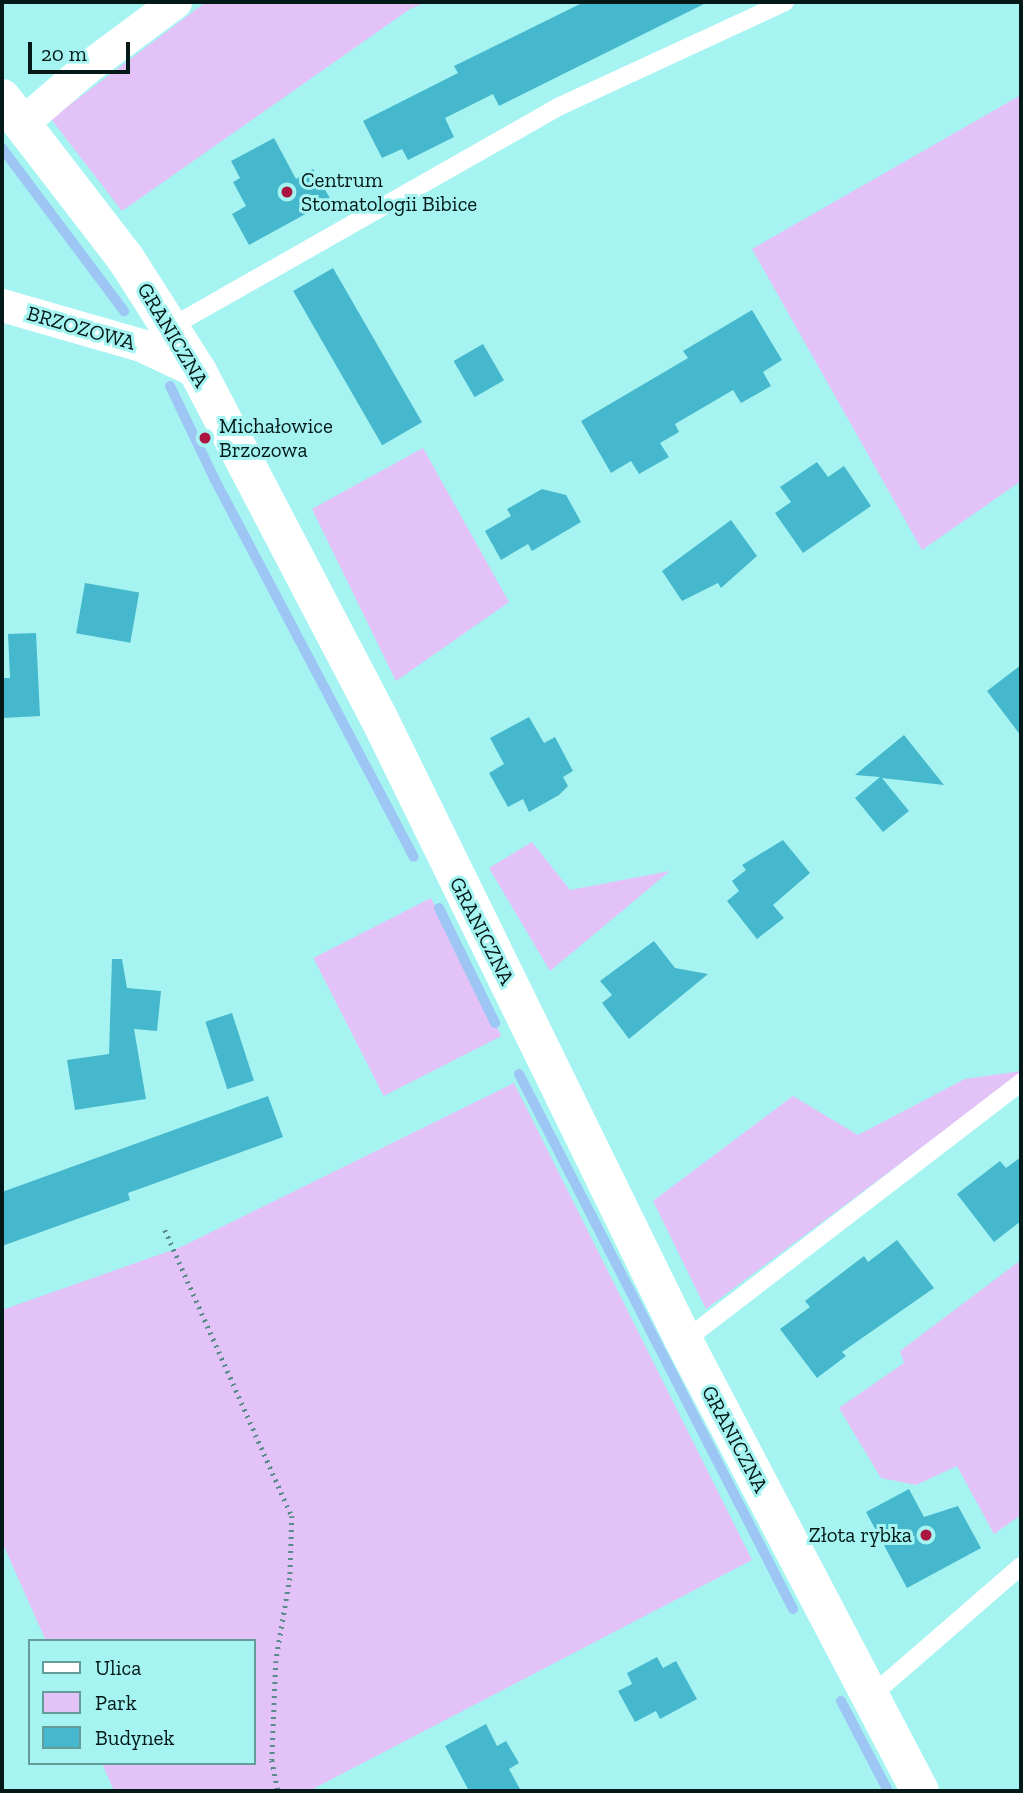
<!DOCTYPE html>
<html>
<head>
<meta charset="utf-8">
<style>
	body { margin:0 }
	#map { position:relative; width:1023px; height:1793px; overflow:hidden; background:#a6f4f1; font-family:"Zilla Slab",serif }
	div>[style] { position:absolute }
	.green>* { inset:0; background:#e3c2f7; transform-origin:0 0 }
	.stream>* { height:10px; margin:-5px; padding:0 5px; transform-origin:5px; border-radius:5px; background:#9ec6f4 }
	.building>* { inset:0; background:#46b8cd; transform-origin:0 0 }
	.path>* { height:4.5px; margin-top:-2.25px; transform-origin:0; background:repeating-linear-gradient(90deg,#588c8a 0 2px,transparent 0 7px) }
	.lane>* { height:18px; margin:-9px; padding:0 9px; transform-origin:9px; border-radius:9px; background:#fff }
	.street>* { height:33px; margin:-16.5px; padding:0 16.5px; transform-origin:16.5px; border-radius:16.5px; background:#fff }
	.secondary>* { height:38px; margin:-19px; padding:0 19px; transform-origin:19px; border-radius:19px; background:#fff }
	.dots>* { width:19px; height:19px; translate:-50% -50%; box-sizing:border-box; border:4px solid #a6f4f1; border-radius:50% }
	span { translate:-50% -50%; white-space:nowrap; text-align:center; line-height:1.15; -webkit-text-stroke:6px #a6f4f1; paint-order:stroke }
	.poi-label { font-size:21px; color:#021918 }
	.left { translate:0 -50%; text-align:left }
	.right { translate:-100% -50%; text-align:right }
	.street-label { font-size:21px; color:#021918 }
	.frame { position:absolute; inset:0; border:4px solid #021918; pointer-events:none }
	.legend { position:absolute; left:28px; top:1639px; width:228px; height:126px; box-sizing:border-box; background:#a6f4f1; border:2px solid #649c9a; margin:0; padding:9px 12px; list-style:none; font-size:21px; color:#021918 }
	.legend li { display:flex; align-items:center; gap:14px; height:35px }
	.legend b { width:35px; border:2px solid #649c9a }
	.scale { position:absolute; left:28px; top:42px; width:102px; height:32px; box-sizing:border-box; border:4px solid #021918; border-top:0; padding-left:9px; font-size:21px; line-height:24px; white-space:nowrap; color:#021918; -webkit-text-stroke:5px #a6f4f1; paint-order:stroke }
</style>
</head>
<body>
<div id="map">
	<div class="green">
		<div style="clip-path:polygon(206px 2px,427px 2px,410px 9px,122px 211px,51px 119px)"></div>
		<div style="clip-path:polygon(1021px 95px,1021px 481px,922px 550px,752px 249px)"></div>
		<div style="clip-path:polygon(423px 448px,509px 602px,396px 681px,312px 509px)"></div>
		<div style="clip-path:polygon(532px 842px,570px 890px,670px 871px,550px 971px,489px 868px)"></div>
		<div style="left:431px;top:898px;width:155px;height:132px;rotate:63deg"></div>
		<div style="clip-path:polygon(1021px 1071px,1021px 1073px,706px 1309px,653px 1201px,793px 1096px,858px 1135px,965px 1079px)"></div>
		<div style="clip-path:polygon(514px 1083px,752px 1560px,309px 1791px,114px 1791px,102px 1763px,254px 1763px,254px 1641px,46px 1641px,2px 1542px,2px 1310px,181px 1247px)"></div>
		<div style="clip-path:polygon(1021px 1260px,1021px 1515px,994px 1534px,957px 1466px,916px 1485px,881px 1478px,839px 1408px,904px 1363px,900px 1351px)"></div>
	</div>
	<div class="stream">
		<div style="left:2px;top:148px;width:204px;rotate:53.2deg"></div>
		<div style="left:170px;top:386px;width:104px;rotate:64.4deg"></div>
		<div style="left:215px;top:480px;width:426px;rotate:62.2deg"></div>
		<div style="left:439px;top:908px;width:128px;rotate:64deg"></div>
		<div style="left:519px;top:1074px;width:601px;rotate:62.88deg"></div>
		<div style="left:841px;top:1701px;width:102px;rotate:62.4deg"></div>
	</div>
	<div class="building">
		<div style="clip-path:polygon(584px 2px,708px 2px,499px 106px,493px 94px,445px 118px,454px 137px,408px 160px,402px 149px,382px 158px,363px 121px,458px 73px,454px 66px)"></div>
		<div style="clip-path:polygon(274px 138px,296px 179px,313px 169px,331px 200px,249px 245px,232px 214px,246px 206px,233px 182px,240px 178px,231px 161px)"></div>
		<div style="left:333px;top:268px;width:178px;height:46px;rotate:60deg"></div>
		<div style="clip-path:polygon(752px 310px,782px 360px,763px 372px,771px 386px,741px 403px,733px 390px,675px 424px,679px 432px,660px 443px,669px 457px,639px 474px,631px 461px,611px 473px,581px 421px,688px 358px,683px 351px)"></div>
		<div style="left:483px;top:344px;width:42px;height:34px;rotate:60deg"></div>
		<div style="clip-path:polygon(817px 462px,828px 477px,844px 466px,871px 506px,803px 553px,775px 513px,791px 502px,780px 487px)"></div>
		<div style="clip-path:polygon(542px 489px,566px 495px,581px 522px,532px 551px,528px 544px,501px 560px,485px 531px,511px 516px,507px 509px)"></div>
		<div style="clip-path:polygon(731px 520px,757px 556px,721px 588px,718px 583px,682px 601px,662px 571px)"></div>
		<div style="left:85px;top:583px;width:55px;height:51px;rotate:10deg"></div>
		<div style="clip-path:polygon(36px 633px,40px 716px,2px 718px,2px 678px,10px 678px,8px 634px)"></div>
		<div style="clip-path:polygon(1021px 665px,1021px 736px,987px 691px)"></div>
		<div style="clip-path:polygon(529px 717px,544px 743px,555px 737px,573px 771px,563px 777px,568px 786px,559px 795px,529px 812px,523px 799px,508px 807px,489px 773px,504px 764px,490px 738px)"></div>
		<div style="clip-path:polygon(904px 735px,944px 785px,882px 778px,909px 811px,883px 832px,855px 798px,880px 777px,855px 775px)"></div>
		<div style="clip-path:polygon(783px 840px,810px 873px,773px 905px,784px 918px,757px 939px,727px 901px,739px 891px,732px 881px,746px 870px,742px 865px)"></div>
		<div style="clip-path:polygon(654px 941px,675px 968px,708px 974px,629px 1039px,602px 1003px,612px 995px,600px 981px)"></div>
		<div style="clip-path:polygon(112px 959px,122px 959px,127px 988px,161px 991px,157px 1031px,134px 1029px,146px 1099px,75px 1110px,67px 1060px,109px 1054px)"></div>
		<div style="left:232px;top:1013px;width:71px;height:28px;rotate:72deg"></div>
		<div style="clip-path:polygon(268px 1096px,283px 1137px,128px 1193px,130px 1200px,2px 1246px,2px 1192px)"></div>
		<div style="clip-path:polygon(1021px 1157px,1021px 1221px,994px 1242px,957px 1194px,1000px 1161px,1006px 1168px)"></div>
		<div style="clip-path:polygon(897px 1240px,934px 1288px,842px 1352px,846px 1356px,817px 1378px,780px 1329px,810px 1307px,805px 1301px,864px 1256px,868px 1262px)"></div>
		<div style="clip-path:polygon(909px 1489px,924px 1517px,958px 1506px,981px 1548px,907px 1588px,866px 1512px)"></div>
		<div style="clip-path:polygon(657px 1657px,663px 1668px,676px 1661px,697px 1699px,660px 1719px,656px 1711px,635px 1722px,618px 1691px,632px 1684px,627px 1673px)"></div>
		<div style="clip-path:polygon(486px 1724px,497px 1746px,506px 1741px,519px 1763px,509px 1769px,521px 1791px,469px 1791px,445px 1746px)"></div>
	</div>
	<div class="path">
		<div style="left:165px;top:1230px;width:313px;rotate:66.1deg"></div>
		<div style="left:292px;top:1516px;width:62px;rotate:91.8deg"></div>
		<div style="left:290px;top:1578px;width:84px;rotate:99.6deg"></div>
		<div style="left:276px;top:1661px;width:99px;rotate:92.3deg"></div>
		<div style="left:272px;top:1760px;width:32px;rotate:79deg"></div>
	</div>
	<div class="lane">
		<div style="left:171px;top:327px;width:445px;rotate:-29.6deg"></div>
		<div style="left:558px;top:107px;width:250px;rotate:-24.8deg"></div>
		<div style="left:684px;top:1341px;width:425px;rotate:-37.5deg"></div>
		<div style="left:871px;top:1696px;width:198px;rotate:-40.9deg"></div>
	</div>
	<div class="street">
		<div style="left:22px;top:123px;width:84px;rotate:-40.7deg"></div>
		<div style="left:86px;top:68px;width:111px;rotate:-36.6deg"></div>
		<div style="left:2px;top:305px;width:145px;rotate:16.1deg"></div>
		<div style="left:141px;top:345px;width:63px;rotate:25.3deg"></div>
	</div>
	<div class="secondary">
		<div style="left:2px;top:98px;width:203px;rotate:52.4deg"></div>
		<div style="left:126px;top:259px;width:134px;rotate:57.5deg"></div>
		<div style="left:198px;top:372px;width:388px;rotate:62.4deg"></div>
		<div style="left:378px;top:716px;width:696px;rotate:63.91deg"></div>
		<div style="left:684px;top:1341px;width:508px;rotate:62.33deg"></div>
	</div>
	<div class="dots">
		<div style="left:287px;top:192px;background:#ab1641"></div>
		<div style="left:205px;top:438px;background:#ab1641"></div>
		<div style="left:926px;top:1535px;background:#ab1641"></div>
	</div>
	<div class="poi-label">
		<span class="left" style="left:301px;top:192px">Centrum<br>Stomatologii Bibice</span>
		<span class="left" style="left:219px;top:438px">Michałowice<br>Brzozowa</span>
		<span class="right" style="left:912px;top:1535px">Złota rybka</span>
	</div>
	<div class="street-label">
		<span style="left:81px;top:328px;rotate:16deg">BRZOZOWA</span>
		<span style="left:173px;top:335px;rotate:59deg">GRANICZNA</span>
		<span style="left:482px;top:931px;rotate:63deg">GRANICZNA</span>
		<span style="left:735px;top:1439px;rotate:62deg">GRANICZNA</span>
	</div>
	<div class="frame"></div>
	<ul class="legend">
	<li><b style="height:9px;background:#fff"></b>Ulica</li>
	<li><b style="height:19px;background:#e3c2f7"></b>Park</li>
	<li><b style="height:19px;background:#46b8cd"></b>Budynek</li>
	</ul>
	<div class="scale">20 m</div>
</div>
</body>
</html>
